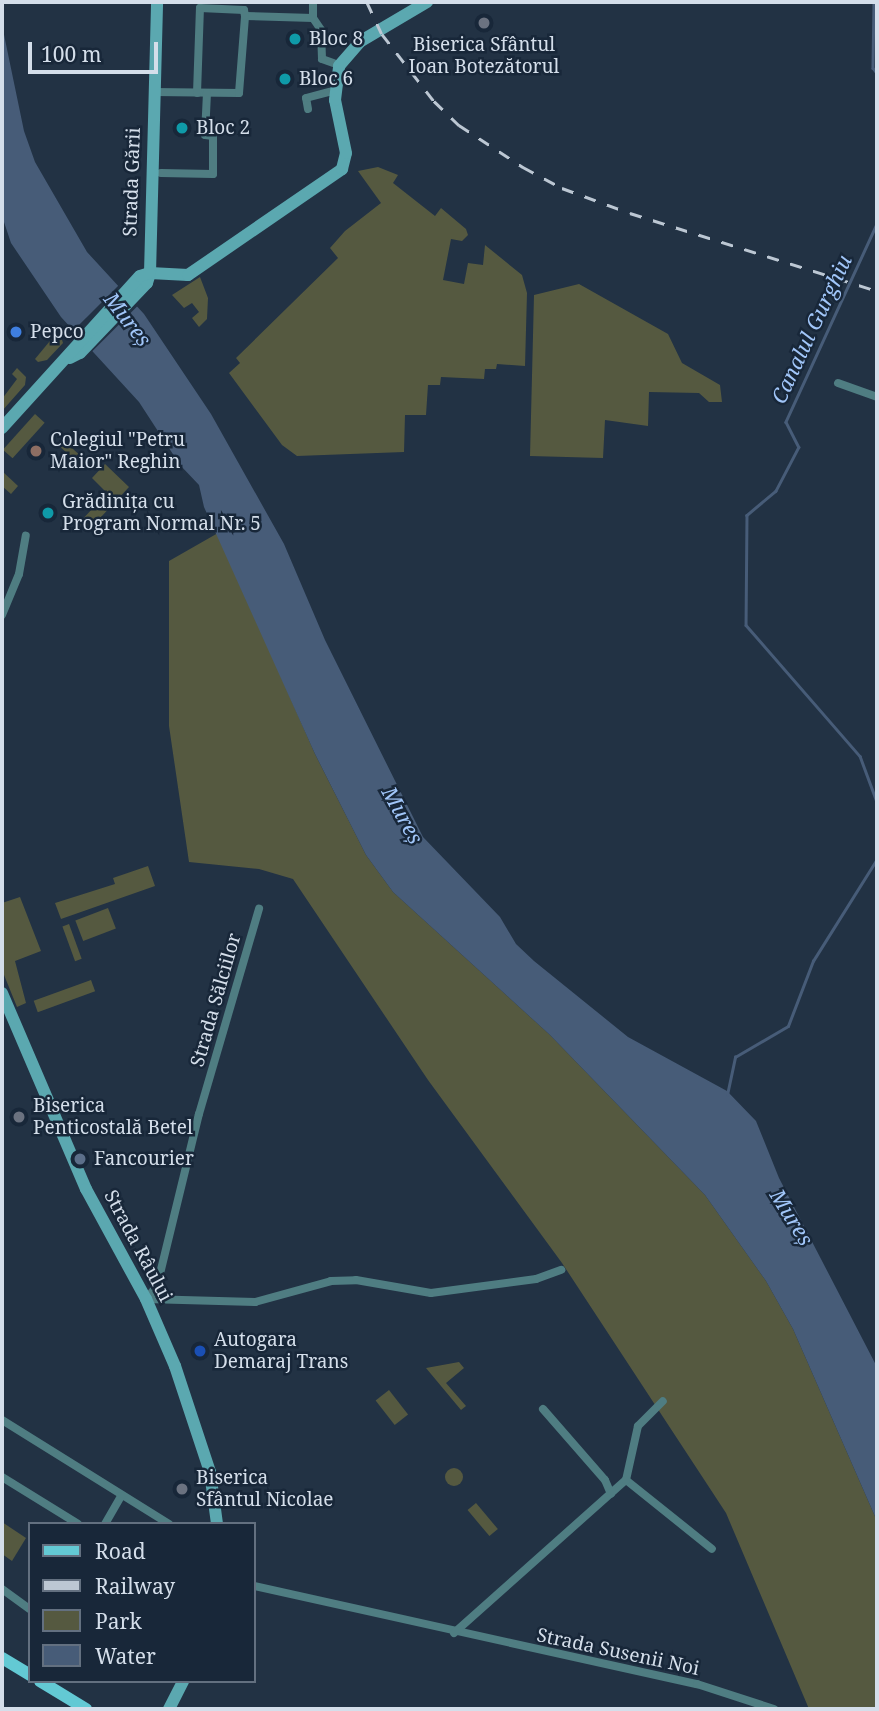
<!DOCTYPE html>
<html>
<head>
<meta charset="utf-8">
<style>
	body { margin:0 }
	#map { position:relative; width:879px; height:1711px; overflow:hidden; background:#223244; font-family:"Noto Serif",serif }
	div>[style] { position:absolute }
	.green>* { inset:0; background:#555940; transform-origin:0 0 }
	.round { border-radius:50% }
	.water>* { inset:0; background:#475c78 }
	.pier>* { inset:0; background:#223244; transform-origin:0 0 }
	.stream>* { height:2.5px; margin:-1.25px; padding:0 1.25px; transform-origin:1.25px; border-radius:1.25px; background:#475c78 }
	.street>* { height:8px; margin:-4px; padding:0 4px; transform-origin:4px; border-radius:4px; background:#4f7d82 }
	.secondary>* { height:12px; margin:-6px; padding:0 6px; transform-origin:6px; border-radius:6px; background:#5ba8b0 }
	.primary>* { height:12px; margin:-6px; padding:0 6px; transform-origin:6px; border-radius:6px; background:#63c9d4 }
	.rail>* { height:2.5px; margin-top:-1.25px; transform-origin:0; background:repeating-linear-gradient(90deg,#bcc7d3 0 12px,transparent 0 24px) }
	.dots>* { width:19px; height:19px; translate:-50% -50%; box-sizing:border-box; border:4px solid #182739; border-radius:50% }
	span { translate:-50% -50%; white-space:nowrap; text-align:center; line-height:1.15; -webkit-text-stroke:5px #182739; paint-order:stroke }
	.poi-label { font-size:19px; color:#d4deea }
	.left { translate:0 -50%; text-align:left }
	.street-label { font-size:19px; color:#d4deea }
	.water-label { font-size:21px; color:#a1c6f9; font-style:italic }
	.frame { position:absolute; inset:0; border:4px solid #d4deea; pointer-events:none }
	.legend { position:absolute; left:28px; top:1522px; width:228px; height:161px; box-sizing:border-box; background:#182739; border:2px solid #637080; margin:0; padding:9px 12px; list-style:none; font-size:21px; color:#d4deea }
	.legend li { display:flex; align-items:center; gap:14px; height:35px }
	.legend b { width:35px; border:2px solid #637080 }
	.scale { position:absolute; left:28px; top:42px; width:130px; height:32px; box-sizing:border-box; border:4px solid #d4deea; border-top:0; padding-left:9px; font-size:21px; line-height:24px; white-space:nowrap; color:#d4deea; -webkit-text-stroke:5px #182739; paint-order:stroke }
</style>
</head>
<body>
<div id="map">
	<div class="green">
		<div style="clip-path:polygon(378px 167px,398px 175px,393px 183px,435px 216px,441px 208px,466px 229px,468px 235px,462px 241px,451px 239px,443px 280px,464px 284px,468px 263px,483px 265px,485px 245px,522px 275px,527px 293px,525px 366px,497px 364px,496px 369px,485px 369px,484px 379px,441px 377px,440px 385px,428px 385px,426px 415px,405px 415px,404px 452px,297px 456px,282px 445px,229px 373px,240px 363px,236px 358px,338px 258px,330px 248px,345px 231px,381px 203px,358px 171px)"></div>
		<div style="clip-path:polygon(200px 277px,208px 298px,207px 319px,199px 327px,192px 318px,199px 312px,192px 303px,184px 308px,172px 295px)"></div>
		<div style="clip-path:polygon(579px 284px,668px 334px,682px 363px,720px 385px,722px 402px,709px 402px,699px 393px,649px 392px,648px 426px,605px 420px,603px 458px,530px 456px,534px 295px)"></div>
		<div style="clip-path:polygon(59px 330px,63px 343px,47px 360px,38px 362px,35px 359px)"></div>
		<div style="clip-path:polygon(17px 368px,26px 377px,25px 385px,2px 411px,2px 399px,17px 379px,12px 374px)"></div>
		<div style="left:35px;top:414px;width:13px;height:48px;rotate:42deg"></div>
		<div style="left:63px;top:440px;width:25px;height:7px;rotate:42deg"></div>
		<div style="clip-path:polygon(105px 464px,129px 487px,88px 531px,79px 523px,107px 493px,92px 478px)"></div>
		<div style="clip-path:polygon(2px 471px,18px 486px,11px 494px,2px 486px)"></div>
		<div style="clip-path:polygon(218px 533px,315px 754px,366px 855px,393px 892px,550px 1035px,705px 1195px,766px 1281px,793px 1329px,877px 1521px,877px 1709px,809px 1709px,726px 1513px,562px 1263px,428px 1080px,293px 879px,259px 869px,189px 862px,169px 726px,169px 561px)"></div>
		<div style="clip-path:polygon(148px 866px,155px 886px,61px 919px,55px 903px,115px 884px,113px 878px)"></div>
		<div style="clip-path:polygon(20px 897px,41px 951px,15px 961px,26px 1003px,17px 1007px,2px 970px,2px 903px)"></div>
		<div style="left:108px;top:908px;width:22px;height:35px;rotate:69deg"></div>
		<div style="left:69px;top:924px;width:37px;height:7px;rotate:70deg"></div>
		<div style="left:91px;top:980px;width:12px;height:61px;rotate:70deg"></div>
		<div style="clip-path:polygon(459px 1362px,464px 1368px,446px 1383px,466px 1406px,461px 1410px,426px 1368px)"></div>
		<div style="left:389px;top:1390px;width:31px;height:17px;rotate:52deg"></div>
		<div class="round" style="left:445px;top:1468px;width:18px;height:18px"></div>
		<div style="left:476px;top:1503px;width:34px;height:11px;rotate:50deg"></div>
		<div style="clip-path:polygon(2px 1522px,26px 1538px,12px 1561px,2px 1554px)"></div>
	</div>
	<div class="water">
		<div style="clip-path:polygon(2px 25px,24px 131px,35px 162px,87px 252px,144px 314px,211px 414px,284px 544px,325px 640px,423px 837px,500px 917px,516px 944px,534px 961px,628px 1037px,727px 1091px,756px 1121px,779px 1178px,877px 1367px,877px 1521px,793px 1329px,766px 1281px,705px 1195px,550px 1035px,393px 892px,366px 855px,315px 754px,204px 507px,199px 485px,180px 465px,139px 402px,61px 317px,11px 243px,2px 216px)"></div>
	</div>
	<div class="pier">
		<div style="left:119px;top:285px;width:28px;height:69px;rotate:45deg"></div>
	</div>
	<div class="stream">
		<div style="left:874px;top:2px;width:66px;rotate:90.9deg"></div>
		<div style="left:873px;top:68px;width:6px;rotate:51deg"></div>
		<div style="left:877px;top:224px;width:218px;rotate:114.7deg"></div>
		<div style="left:786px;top:422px;width:28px;rotate:63deg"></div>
		<div style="left:799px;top:447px;width:50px;rotate:117.6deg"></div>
		<div style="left:776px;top:491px;width:38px;rotate:140deg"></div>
		<div style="left:747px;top:515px;width:110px;rotate:90.5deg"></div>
		<div style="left:746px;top:625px;width:174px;rotate:49deg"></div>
		<div style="left:860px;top:756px;width:49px;rotate:69.7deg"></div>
		<div style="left:727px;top:1095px;width:39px;rotate:-78deg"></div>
		<div style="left:735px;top:1057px;width:61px;rotate:-30.3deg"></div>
		<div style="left:788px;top:1026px;width:70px;rotate:-69deg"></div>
		<div style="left:813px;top:961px;width:120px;rotate:-57.9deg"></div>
	</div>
	<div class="street">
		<div style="left:313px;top:18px;width:14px;rotate:56deg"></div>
		<div style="left:321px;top:30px;width:29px;rotate:88deg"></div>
		<div style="left:322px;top:59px;width:12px;rotate:20deg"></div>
		<div style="left:154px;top:92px;width:85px;rotate:0.7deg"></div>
		<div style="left:239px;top:93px;width:77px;rotate:-85.5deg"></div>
		<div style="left:245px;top:16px;width:68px;rotate:1.7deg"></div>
		<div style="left:313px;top:18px;width:16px;rotate:-90deg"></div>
		<div style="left:197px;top:93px;width:85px;rotate:-88deg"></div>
		<div style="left:200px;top:8px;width:44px;rotate:2.6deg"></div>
		<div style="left:244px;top:10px;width:6px;rotate:81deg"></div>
		<div style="left:308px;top:109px;width:11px;rotate:-100deg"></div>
		<div style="left:306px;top:98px;width:24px;rotate:-15deg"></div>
		<div style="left:161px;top:173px;width:52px;rotate:1.1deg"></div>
		<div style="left:213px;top:174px;width:38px;rotate:-90deg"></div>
		<div style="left:213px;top:136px;width:8px;rotate:-173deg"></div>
		<div style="left:205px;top:135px;width:42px;rotate:-87.3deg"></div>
		<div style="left:838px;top:383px;width:41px;rotate:19.7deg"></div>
		<div style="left:2px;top:615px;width:44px;rotate:-67.5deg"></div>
		<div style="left:19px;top:574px;width:39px;rotate:-80deg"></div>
		<div style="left:146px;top:1299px;width:109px;rotate:1.6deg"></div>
		<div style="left:255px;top:1302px;width:79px;rotate:-15.4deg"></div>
		<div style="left:331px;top:1281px;width:25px;rotate:-2deg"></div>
		<div style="left:356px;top:1280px;width:76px;rotate:9.8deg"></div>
		<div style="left:431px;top:1293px;width:106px;rotate:-7.6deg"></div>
		<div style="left:536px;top:1279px;width:27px;rotate:-20deg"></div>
		<div style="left:146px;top:1299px;width:17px;rotate:-50deg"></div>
		<div style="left:157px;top:1286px;width:177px;rotate:-76.3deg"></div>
		<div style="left:199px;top:1114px;width:214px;rotate:-73.7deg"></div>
		<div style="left:543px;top:1409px;width:94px;rotate:48.9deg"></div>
		<div style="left:605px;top:1480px;width:15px;rotate:67deg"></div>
		<div style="left:2px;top:1420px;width:197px;rotate:31.9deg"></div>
		<div style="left:2px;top:1477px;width:89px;rotate:31.7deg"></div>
		<div style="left:626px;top:1480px;width:110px;rotate:38.7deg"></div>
		<div style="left:105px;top:1524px;width:32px;rotate:-60deg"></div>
		<div style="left:254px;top:1586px;width:454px;rotate:12.5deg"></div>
		<div style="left:697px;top:1684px;width:81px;rotate:18deg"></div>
		<div style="left:2px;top:1589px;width:34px;rotate:36deg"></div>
		<div style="left:454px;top:1633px;width:230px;rotate:-41.7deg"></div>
		<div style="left:626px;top:1480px;width:55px;rotate:-77.5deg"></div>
		<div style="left:638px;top:1426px;width:35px;rotate:-45deg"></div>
	</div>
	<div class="secondary">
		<div style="left:150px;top:273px;width:38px;rotate:3deg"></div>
		<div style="left:188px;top:275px;width:187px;rotate:-34.5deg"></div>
		<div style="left:342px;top:169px;width:16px;rotate:-76deg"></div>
		<div style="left:346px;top:153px;width:54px;rotate:-101.7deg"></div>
		<div style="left:335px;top:100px;width:34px;rotate:-83deg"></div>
		<div style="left:339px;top:66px;width:33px;rotate:-49deg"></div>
		<div style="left:361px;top:41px;width:77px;rotate:-30.6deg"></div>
		<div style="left:70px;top:358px;width:11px;rotate:-27deg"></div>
		<div style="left:80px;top:353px;width:97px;rotate:-46.3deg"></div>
		<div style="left:147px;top:283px;width:10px;rotate:-73deg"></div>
		<div style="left:150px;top:273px;width:271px;rotate:-88.5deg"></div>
		<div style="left:2px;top:428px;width:205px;rotate:-47.8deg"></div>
		<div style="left:140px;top:276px;width:10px;rotate:-17deg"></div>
		<div style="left:2px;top:993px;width:213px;rotate:66.8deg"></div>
		<div style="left:86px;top:1189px;width:125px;rotate:61.4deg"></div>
		<div style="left:146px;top:1299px;width:73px;rotate:66.6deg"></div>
		<div style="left:175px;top:1366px;width:112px;rotate:71.7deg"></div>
		<div style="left:210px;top:1472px;width:52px;rotate:82.3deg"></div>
		<div style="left:169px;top:1709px;width:31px;rotate:-63deg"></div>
	</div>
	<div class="primary">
		<div style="left:2px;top:1658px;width:33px;rotate:31deg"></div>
		<div style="left:40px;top:1681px;width:54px;rotate:31.3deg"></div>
	</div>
	<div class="rail">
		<div style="left:367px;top:2px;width:35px;rotate:65deg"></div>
		<div style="left:382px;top:34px;width:85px;rotate:52.2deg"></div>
		<div style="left:434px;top:101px;width:35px;rotate:44deg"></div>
		<div style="left:459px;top:125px;width:77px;rotate:33.3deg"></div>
		<div style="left:523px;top:167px;width:44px;rotate:28.3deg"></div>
		<div style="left:562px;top:188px;width:72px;rotate:20.2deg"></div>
		<div style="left:630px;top:213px;width:259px;rotate:17.5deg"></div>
	</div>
	<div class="dots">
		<div style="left:484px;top:23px;background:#6b7280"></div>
		<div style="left:295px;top:39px;background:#0f9aa8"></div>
		<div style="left:285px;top:79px;background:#0f9aa8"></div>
		<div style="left:182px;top:128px;background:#0f9aa8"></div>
		<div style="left:16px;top:332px;background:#3f7fe0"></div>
		<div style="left:36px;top:451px;background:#8d6e63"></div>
		<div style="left:48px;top:513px;background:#0f9aa8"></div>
		<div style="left:19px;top:1117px;background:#6b7280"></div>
		<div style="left:80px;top:1159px;background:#5c6f8a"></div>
		<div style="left:200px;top:1351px;background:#1a4fb4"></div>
		<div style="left:182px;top:1489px;background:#6b7280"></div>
	</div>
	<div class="poi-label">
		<span class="left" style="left:309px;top:39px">Bloc 8</span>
		<span style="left:484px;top:56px">Biserica Sfântul<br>Ioan Botezătorul</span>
		<span class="left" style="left:299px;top:79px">Bloc 6</span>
		<span class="left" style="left:196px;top:128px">Bloc 2</span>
		<span class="left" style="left:30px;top:332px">Pepco</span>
		<span class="left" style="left:50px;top:451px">Colegiul "Petru<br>Maior" Reghin</span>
		<span class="left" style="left:62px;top:513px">Grădinița cu<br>Program Normal Nr. 5</span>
		<span class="left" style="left:33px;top:1117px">Biserica<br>Penticostală Betel</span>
		<span class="left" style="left:94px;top:1159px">Fancourier</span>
		<span class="left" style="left:214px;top:1351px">Autogara<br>Demaraj Trans</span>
		<span class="left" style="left:196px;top:1489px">Biserica<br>Sfântul Nicolae</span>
	</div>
	<div class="street-label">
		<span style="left:132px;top:182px;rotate:-88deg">Strada Gării</span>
		<span style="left:216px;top:1000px;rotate:-74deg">Strada Sălciilor</span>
		<span style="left:138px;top:1246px;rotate:62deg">Strada Râului</span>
		<span style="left:618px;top:1652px;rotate:12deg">Strada Susenii Noi</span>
	</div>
	<div class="water-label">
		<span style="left:128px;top:319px;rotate:52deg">Mureș</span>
		<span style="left:811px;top:329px;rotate:-65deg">Canalul Gurghiu</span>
		<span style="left:403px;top:815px;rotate:61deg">Mureș</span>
		<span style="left:792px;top:1217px;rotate:58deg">Mureș</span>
	</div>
	<div class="frame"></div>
	<ul class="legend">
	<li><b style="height:9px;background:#63c9d4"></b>Road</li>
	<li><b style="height:9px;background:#bcc7d3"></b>Railway</li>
	<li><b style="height:19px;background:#555940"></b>Park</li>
	<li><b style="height:19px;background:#475c78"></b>Water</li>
	</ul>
	<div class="scale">100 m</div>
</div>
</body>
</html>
